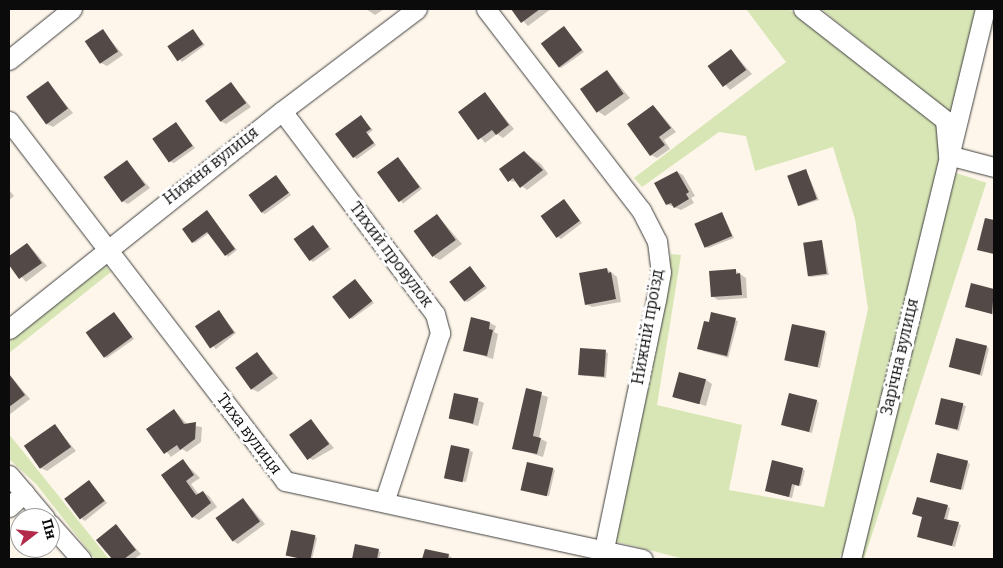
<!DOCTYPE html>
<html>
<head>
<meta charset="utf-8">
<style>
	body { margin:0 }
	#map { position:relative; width:1003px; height:568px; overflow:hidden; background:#fef6ea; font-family:Bitter,serif }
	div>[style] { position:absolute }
	.green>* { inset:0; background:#d8e6b6; transform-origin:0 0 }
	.shadow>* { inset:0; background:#0003; transform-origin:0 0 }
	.building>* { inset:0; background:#534a48; transform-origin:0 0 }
	.roads { filter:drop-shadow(0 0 1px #3e3e3e) drop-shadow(0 0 1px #3e3e3e) }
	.minor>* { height:19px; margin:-9.5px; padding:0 9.5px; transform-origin:9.5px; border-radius:9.5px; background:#fff }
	span { translate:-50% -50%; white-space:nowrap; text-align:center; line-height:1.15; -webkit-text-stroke:5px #fff; paint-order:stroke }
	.street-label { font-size:16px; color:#0b0b0b }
	.frame { position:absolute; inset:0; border:10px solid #0b0b0b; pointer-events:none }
	.north { position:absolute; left:10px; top:508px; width:50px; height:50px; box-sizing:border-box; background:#fff; border:1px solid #9d9d9d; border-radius:50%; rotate:74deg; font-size:14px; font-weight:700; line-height:20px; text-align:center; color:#0b0b0b }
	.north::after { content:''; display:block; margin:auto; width:18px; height:22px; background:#b42a4a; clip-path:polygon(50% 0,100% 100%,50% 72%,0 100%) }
</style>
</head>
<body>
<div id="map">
	<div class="green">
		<div style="clip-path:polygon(746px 9px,789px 9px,937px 125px,941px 160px,839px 559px,684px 559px,614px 541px,671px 254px,681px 255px,657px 405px,742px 425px,729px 490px,824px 507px,868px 309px,855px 219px,833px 147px,755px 171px,746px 136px,719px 132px,642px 187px,634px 178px,786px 62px)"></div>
		<div style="clip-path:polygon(821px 9px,976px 9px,952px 115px)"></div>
		<div style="left:953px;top:172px;width:35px;height:398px;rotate:18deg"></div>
		<div style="clip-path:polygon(104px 264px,111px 272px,9px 353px,9px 341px)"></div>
		<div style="clip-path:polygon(9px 434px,109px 559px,95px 559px,36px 484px,9px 459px)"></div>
	</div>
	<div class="shadow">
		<div style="clip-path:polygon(366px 9px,384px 9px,375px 15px)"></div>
		<div style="clip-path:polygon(512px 9px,551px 9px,528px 26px)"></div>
		<div style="clip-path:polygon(564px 27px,584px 52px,561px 68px,559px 67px)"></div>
		<div style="clip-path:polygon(103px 31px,123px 55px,107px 66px,101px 63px)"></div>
		<div style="clip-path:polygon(193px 31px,205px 45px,182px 62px,180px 60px)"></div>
		<div style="clip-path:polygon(731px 50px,752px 74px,730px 90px,709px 66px)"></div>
		<div style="clip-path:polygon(608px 72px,630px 98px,605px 116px,599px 112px)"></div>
		<div style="clip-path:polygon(48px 83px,73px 113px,53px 127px,47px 124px)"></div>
		<div style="clip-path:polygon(231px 84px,251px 107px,226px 124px,220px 121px)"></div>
		<div style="clip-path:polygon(485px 94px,514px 129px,503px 138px,497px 134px,485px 143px,460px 112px)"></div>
		<div style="clip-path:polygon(654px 106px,676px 132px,664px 140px,670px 149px,657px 158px,651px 155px)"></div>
		<div style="clip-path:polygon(361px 117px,373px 130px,368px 134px,376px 145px,357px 159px,354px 157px)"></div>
		<div style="clip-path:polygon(176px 124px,195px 148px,174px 163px,171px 162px)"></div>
		<div style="clip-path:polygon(524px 153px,541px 164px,548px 174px,527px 190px,517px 182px,509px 181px)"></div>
		<div style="left:398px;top:158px;width:39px;height:24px;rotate:52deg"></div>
		<div style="clip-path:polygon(127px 162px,150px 188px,128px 204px,122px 201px)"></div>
		<div style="clip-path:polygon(806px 170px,819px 200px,800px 206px,797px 204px)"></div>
		<div style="clip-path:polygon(677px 172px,683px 175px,695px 196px,691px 198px,694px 203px,681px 210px,667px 204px)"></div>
		<div style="clip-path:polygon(276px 176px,291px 195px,265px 214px,262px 213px)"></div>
		<div style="clip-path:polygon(9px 190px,14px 196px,9px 200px)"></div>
		<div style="clip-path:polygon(564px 201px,582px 223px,561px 239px,558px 237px)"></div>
		<div style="clip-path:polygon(207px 212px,237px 250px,228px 257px,209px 233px,195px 243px,193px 242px)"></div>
		<div style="clip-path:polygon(722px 213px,734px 238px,708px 248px,706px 247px)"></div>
		<div style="clip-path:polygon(437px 215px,462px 244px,440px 260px,434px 257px)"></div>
		<div style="clip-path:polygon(313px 227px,331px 249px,313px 262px,310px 260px)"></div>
		<div style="clip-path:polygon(822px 241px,829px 275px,811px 277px,808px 276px)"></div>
		<div style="clip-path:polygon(28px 244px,47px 266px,26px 282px,9px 263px,9px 258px)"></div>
		<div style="clip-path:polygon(470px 267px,487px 288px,468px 302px,465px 301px)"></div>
		<div style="clip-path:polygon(607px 269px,617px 277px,621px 302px,592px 307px,586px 304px)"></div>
		<div style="clip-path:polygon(736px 271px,746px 278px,747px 298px,718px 300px,712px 296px)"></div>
		<div style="clip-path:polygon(355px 280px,374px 303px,352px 319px,349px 317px)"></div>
		<div style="clip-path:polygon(972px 284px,994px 290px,994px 315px,966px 306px)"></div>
		<div style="left:219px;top:312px;width:27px;height:26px;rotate:51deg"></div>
		<div style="clip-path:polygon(114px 313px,134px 339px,107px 358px,105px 357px)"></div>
		<div style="left:712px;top:314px;width:27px;height:38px;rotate:15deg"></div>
		<div style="clip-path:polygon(490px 323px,496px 326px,494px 332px,498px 334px,493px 359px,464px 350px)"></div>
		<div style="clip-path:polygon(825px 332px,827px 333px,820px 368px,786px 360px)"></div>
		<div style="clip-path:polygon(987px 347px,989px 349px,982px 376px,950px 367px)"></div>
		<div style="clip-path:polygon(605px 352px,608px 353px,606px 378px,579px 375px)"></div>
		<div style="clip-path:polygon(257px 353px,278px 378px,258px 392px,252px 389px)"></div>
		<div style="clip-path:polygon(9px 374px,30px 399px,9px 415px)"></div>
		<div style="clip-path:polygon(706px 380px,712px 384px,706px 406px,674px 396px)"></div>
		<div style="clip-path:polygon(527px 390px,548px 397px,539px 438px,547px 442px,543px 457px,514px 448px)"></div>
		<div style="left:942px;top:399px;width:25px;height:26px;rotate:16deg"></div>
		<div style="clip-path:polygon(477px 400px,484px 403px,478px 426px,449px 417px)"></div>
		<div style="clip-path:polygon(817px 401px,819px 403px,812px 433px,785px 426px)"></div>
		<div style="clip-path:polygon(174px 410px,188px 425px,202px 427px,201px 442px,187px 452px,182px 449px,171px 457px,148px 429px)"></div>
		<div style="clip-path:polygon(311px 421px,334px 448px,313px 460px,307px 457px)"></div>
		<div style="clip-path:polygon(55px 426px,76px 451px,47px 471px,41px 468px)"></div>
		<div style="clip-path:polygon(452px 446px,473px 452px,466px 482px,448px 478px)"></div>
		<div style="clip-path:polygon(183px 461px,200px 478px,191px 484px,199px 495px,203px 492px,209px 496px,217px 507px,199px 520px,192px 517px,163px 476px)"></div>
		<div style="clip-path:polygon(967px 462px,970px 464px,963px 490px,934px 483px)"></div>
		<div style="clip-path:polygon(552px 469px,555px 470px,549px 496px,525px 490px)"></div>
		<div style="clip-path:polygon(803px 469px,805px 471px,801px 486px,795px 485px,792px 498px,769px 492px)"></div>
		<div style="clip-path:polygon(89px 481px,107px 503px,85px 521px,82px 519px)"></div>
		<div style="clip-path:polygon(243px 499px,265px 524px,238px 544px,232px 540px)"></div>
		<div style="clip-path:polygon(947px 506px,950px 508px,947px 520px,961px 525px,955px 547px,921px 538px)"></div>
		<div style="clip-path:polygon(116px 526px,141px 554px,134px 559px,113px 559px,98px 540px)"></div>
		<div style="clip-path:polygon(314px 536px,317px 538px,312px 559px,286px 555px)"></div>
		<div style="clip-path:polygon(356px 545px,381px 552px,379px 559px,353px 559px)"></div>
		<div style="clip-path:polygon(426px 550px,448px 555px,454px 559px,424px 559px)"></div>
	</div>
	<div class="building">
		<div style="clip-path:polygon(511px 9px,540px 9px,521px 23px)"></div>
		<div style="left:564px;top:26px;width:30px;height:29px;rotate:53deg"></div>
		<div style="left:103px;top:29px;width:27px;height:22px;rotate:56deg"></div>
		<div style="left:193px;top:29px;width:18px;height:31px;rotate:56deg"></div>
		<div style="left:731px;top:49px;width:26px;height:29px;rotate:54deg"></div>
		<div style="left:607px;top:70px;width:29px;height:33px;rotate:55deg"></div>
		<div style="left:48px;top:81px;width:34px;height:27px;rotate:54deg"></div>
		<div style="left:231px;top:82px;width:26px;height:32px;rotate:54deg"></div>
		<div style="clip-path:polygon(485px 92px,509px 125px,496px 135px,492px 130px,478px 140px,458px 112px)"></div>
		<div style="clip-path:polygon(653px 105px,671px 128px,659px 137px,665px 145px,650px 156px,627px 124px)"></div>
		<div style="clip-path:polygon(361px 115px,371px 129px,366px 132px,374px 143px,353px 158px,335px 134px)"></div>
		<div style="left:176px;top:122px;width:29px;height:29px;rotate:55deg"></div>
		<div style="clip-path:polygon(524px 151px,543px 170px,520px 188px,513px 178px,508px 182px,499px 169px)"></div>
		<div style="left:398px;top:157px;width:37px;height:26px;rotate:54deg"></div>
		<div style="left:127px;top:160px;width:31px;height:29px;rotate:54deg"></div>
		<div style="left:806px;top:169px;width:32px;height:20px;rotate:70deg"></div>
		<div style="clip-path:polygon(677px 171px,689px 192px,686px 194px,689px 199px,674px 208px,671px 203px,666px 205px,654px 183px)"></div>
		<div style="left:276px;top:175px;width:22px;height:34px;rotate:54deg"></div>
		<div style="left:564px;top:199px;width:27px;height:29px;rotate:54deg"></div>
		<div style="clip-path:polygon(207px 210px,235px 249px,225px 256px,207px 232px,192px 243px,182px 229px)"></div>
		<div style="left:722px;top:212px;width:26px;height:30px;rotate:67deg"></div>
		<div style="left:437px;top:214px;width:32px;height:29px;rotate:54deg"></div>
		<div style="clip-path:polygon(985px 218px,994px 220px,994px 254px,977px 250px)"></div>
		<div style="left:313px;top:225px;width:27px;height:24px;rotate:54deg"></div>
		<div style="left:822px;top:240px;width:34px;height:19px;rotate:82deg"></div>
		<div style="clip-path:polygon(27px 243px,42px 263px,19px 279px,9px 265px,9px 256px)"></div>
		<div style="left:470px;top:266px;width:25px;height:26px;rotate:53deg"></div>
		<div style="clip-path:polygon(607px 268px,608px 273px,611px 272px,616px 299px,585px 305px,579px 273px)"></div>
		<div style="clip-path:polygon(736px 269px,736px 274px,740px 273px,742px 295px,711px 297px,709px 271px)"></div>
		<div style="left:355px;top:279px;width:28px;height:29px;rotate:52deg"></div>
		<div style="clip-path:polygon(971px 283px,994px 289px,992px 314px,965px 307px)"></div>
		<div style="left:219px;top:310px;width:27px;height:29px;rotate:56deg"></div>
		<div style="left:114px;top:312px;width:31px;height:35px;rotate:54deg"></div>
		<div style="clip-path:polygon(711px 312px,736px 318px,727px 356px,697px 349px,704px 321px,709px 322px)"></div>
		<div style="clip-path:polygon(471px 317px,490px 322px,489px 329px,493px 330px,487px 356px,463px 351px)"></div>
		<div style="left:792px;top:324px;width:34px;height:37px;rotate:12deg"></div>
		<div style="left:956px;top:338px;width:32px;height:30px;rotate:14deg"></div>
		<div style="left:580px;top:348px;width:26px;height:27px;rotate:4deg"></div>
		<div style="left:257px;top:352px;width:27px;height:27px;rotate:54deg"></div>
		<div style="left:679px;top:372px;width:28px;height:26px;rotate:15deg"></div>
		<div style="clip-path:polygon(9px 374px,25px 395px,9px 407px)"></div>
		<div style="clip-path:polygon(526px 388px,542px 392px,533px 436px,541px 438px,537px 454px,512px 449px)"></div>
		<div style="left:454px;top:393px;width:25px;height:26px;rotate:12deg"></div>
		<div style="left:789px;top:393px;width:29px;height:33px;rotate:14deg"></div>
		<div style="left:941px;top:398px;width:23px;height:27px;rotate:13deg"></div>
		<div style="clip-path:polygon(174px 409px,184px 424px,196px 422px,195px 439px,180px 450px,177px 445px,164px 454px,146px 429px)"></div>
		<div style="left:311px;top:419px;width:31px;height:27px;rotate:54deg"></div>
		<div style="left:55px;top:424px;width:28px;height:38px;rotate:55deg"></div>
		<div style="left:451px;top:445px;width:19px;height:34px;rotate:12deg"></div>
		<div style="left:937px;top:453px;width:32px;height:30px;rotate:14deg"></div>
		<div style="clip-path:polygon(183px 459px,194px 475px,186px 481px,196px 495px,203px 491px,211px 503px,192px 518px,161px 475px)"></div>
		<div style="clip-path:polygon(772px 460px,803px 468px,799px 486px,792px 484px,789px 497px,765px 491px)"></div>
		<div style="left:527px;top:462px;width:27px;height:29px;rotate:13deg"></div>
		<div style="left:89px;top:480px;width:26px;height:31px;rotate:53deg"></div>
		<div style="clip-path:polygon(917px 497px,948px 505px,944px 519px,959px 522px,952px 546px,917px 537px,922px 517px,912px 514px)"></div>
		<div style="left:243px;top:498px;width:29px;height:34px;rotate:54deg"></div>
		<div style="clip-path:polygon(116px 524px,136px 550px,124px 559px,112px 559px,96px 540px)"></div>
		<div style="left:291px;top:530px;width:25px;height:26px;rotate:12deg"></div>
		<div style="clip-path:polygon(355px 544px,379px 549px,377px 559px,352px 559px)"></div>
		<div style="clip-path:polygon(425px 549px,449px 554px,448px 559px,422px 559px)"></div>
	</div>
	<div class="roads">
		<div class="minor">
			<div style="left:486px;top:9px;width:254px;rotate:52.4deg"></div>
			<div style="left:641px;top:210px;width:35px;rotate:63deg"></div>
			<div style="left:657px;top:241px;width:31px;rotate:83deg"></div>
			<div style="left:661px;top:272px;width:28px;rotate:100deg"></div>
			<div style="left:656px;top:300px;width:254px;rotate:101.8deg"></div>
			<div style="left:803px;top:9px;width:180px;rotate:38deg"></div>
			<div style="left:945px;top:120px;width:35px;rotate:85deg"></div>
			<div style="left:948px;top:155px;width:48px;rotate:14.6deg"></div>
			<div style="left:9px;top:60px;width:81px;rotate:-39deg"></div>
			<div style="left:282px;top:111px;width:254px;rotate:53deg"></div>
			<div style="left:435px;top:314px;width:20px;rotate:75deg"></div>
			<div style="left:440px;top:333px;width:178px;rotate:108.3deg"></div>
			<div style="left:9px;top:121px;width:454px;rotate:52.5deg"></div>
			<div style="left:285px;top:481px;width:366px;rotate:12.3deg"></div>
			<div style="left:9px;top:329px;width:349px;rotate:-38.6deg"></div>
			<div style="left:282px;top:111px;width:169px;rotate:-37.1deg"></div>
			<div style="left:9px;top:475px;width:56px;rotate:50.1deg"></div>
			<div style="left:9px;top:507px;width:21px;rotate:-43deg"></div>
			<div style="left:50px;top:524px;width:47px;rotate:48.5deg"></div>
			<div style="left:851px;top:559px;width:566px;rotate:-76.31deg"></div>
		</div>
	</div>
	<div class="street-label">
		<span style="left:211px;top:166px;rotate:-38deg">Нижня вулиця</span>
		<span style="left:391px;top:255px;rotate:53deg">Тихий провулок</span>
		<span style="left:648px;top:327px;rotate:-80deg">Нижній проїзд</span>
		<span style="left:900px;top:357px;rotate:-77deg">Зарічна вулиця</span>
		<span style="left:249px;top:434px;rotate:53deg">Тиха вулиця</span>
	</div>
	<div class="frame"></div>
	<div class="north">Пн</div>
</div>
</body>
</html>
